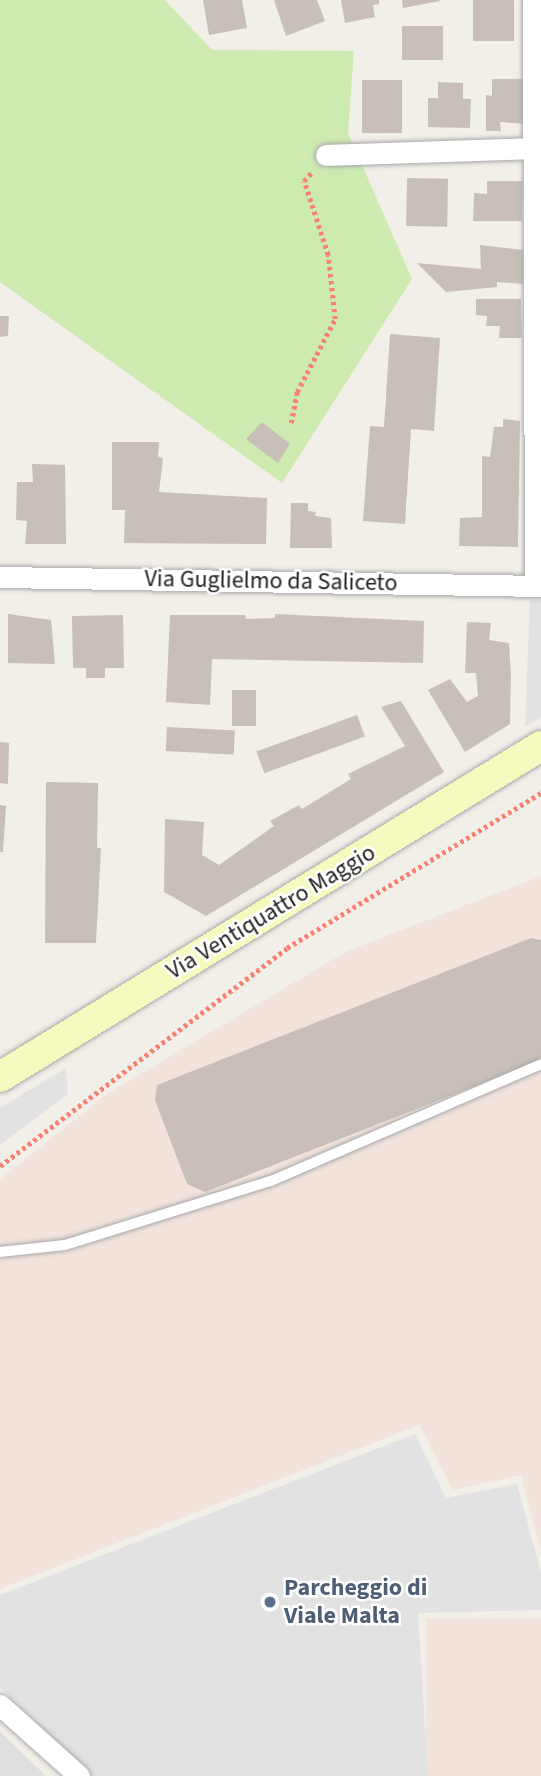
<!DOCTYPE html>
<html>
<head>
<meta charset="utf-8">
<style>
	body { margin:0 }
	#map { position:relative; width:541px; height:1776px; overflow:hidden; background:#f2efe9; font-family:"Source Sans 3",sans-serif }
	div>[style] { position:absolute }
	.residential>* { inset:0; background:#e0dfdf }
	.military>* { inset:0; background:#f3e3dd; transform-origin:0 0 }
	.grass>* { inset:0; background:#cdebb0 }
	.parking>* { inset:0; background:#e2e2e2 }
	.building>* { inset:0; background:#c7bfb8; transform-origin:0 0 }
	.path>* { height:4.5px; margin-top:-2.25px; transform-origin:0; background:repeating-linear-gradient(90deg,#fa8072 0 3.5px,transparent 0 7px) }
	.roads { filter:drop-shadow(0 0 2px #a9a9a9) drop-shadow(0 0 2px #a9a9a9) }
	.service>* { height:10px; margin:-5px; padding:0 5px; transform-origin:5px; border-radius:5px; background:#fff }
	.minor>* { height:21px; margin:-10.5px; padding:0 10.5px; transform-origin:10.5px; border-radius:10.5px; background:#fff }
	.secondary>* { height:30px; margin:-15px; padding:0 15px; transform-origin:15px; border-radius:15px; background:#f7fabf }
	.dots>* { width:19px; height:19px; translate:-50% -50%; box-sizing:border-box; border:4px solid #fff; border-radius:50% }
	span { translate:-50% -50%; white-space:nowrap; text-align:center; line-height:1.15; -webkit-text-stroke:5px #fff; paint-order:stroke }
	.street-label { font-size:24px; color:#222 }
	.service-label { font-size:24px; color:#4e5e75; font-weight:700 }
	.left { translate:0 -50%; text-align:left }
</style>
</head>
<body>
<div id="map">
	<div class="residential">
		<div style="clip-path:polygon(0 1731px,46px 1776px,0 1776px)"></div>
	</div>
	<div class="military">
		<div style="clip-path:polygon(541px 876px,541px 1552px,521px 1475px,453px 1490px,419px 1425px,0 1589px,0 1179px,108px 1093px,347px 951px)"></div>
		<div style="left:541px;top:1618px;width:158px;height:115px;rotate:90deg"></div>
	</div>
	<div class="grass">
		<div style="clip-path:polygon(0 0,165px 0,212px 50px,354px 51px,348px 133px,412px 279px,282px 483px,0 282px)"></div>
	</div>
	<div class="parking">
		<div style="clip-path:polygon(530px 600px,541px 600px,541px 717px,525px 727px)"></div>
		<div style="clip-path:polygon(66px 1068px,68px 1094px,0 1145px,0 1108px)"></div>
		<div style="clip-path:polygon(415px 1434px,446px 1498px,517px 1484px,541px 1573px,541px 1610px,418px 1613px,428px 1776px,92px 1776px,0 1687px,0 1595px)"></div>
	</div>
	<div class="building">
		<div style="clip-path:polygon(203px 0,242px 0,247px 28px,209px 35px)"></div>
		<div style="clip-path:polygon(274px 0,317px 0,325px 21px,286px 36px)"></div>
		<div style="clip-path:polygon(341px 0,379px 0,379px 4px,373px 5px,375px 17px,345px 23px)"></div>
		<div style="clip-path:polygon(402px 0,439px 0,440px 1px,403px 8px)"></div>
		<div style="left:473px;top:0;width:41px;height:41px"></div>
		<div style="left:402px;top:26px;width:41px;height:34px"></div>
		<div style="clip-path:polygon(492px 79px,525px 79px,525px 124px,500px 122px,501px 131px,486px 131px,486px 95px,492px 96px)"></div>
		<div style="left:402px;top:80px;width:53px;height:40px;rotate:90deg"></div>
		<div style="clip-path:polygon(438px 82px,463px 83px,463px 99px,471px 99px,470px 128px,428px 127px,428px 98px,438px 98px)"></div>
		<div style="left:407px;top:178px;width:41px;height:48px;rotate:1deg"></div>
		<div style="clip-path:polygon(487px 181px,523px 181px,522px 221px,473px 221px,474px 193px,487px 194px)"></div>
		<div style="clip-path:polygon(480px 245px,523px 250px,523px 284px,497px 282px,497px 287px,446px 292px,417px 263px,481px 269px)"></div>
		<div style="clip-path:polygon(476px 299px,521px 299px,522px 338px,499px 338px,500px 326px,486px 326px,487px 316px,476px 315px)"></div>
		<div style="clip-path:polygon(0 316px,9px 316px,8px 336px,0 337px)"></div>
		<div style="clip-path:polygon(390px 334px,440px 338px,434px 431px,411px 429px,405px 524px,363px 521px,370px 426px,384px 427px)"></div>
		<div style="clip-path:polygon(503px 419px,520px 421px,518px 547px,459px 546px,460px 518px,482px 517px,482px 456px,490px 457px,494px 427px,503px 427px)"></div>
		<div style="clip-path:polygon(262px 422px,290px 444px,278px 463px,246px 439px)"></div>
		<div style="clip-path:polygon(112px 442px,159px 442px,158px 457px,163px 458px,159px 492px,267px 498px,266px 544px,124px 543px,125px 510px,112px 510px)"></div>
		<div style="clip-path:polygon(32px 464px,65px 465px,66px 544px,25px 544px,27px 521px,16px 520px,17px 482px,33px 482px)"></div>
		<div style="clip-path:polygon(291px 503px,308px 503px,308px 511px,316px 512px,315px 516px,331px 518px,332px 548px,290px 548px)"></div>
		<div style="clip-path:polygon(8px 614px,51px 620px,55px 664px,8px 663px)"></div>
		<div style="clip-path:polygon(275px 614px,424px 621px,423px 663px,212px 659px,210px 705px,166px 702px,170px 615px,245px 615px,246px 619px,275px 618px)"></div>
		<div style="clip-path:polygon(123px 615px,124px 668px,105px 668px,105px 678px,86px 678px,86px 668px,73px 668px,72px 616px)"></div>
		<div style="clip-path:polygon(467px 622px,491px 623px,489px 640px,509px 643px,511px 675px,510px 724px,465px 752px,428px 690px,450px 679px,467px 702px,478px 696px,476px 673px,465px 673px)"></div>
		<div style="left:232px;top:690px;width:24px;height:36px"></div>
		<div style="clip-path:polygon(401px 701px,444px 772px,206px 916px,164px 892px,165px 819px,204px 822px,202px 855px,219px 865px,274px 826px,270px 821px,299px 805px,302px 809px,351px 779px,348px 774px,405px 746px,381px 707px)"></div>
		<div style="left:357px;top:715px;width:23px;height:107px;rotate:70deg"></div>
		<div style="left:167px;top:727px;width:68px;height:24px;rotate:3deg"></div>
		<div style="clip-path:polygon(0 742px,9px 743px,8px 784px,0 783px)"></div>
		<div style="clip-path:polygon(46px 782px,98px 783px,97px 848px,101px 848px,96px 943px,45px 943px)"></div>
		<div style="clip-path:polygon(0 805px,6px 806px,3px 852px,0 852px)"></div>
		<div style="clip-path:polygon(531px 938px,541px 940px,541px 1060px,205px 1192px,187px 1184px,155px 1100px,157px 1085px)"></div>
	</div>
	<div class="path">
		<div style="left:291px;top:423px;width:32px;rotate:-79deg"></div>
		<div style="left:297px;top:392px;width:82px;rotate:-62.5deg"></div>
		<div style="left:335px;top:319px;width:64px;rotate:-96.2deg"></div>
		<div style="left:328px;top:255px;width:78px;rotate:-108deg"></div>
		<div style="left:304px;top:181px;width:13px;rotate:-48deg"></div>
		<div style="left:0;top:1166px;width:360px;rotate:-37.2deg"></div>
		<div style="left:287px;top:948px;width:298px;rotate:-31.4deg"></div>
	</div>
	<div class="roads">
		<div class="service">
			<div style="left:0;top:1252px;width:65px;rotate:-6.1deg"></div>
			<div style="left:65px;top:1245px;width:216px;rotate:-17.3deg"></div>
			<div style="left:271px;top:1181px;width:294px;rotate:-23.4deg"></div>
		</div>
		<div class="minor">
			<div style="left:533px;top:0;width:586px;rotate:89.8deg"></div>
			<div style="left:326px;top:155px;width:215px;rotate:-1.9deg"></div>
			<div style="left:0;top:577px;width:541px;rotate:0.95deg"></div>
			<div style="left:0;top:1705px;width:106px;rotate:41.9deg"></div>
		</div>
		<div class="secondary">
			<div style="left:0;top:1077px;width:634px;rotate:-31.46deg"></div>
		</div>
	</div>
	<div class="dots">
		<div style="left:270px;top:1602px;background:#5c6f8a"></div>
	</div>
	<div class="street-label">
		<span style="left:271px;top:581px;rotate:1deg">Via Guglielmo da Saliceto</span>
		<span style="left:271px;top:912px;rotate:-31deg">Via Ventiquattro Maggio</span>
	</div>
	<div class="service-label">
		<span class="left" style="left:284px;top:1602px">Parcheggio di<br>Viale Malta</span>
	</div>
</div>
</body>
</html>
